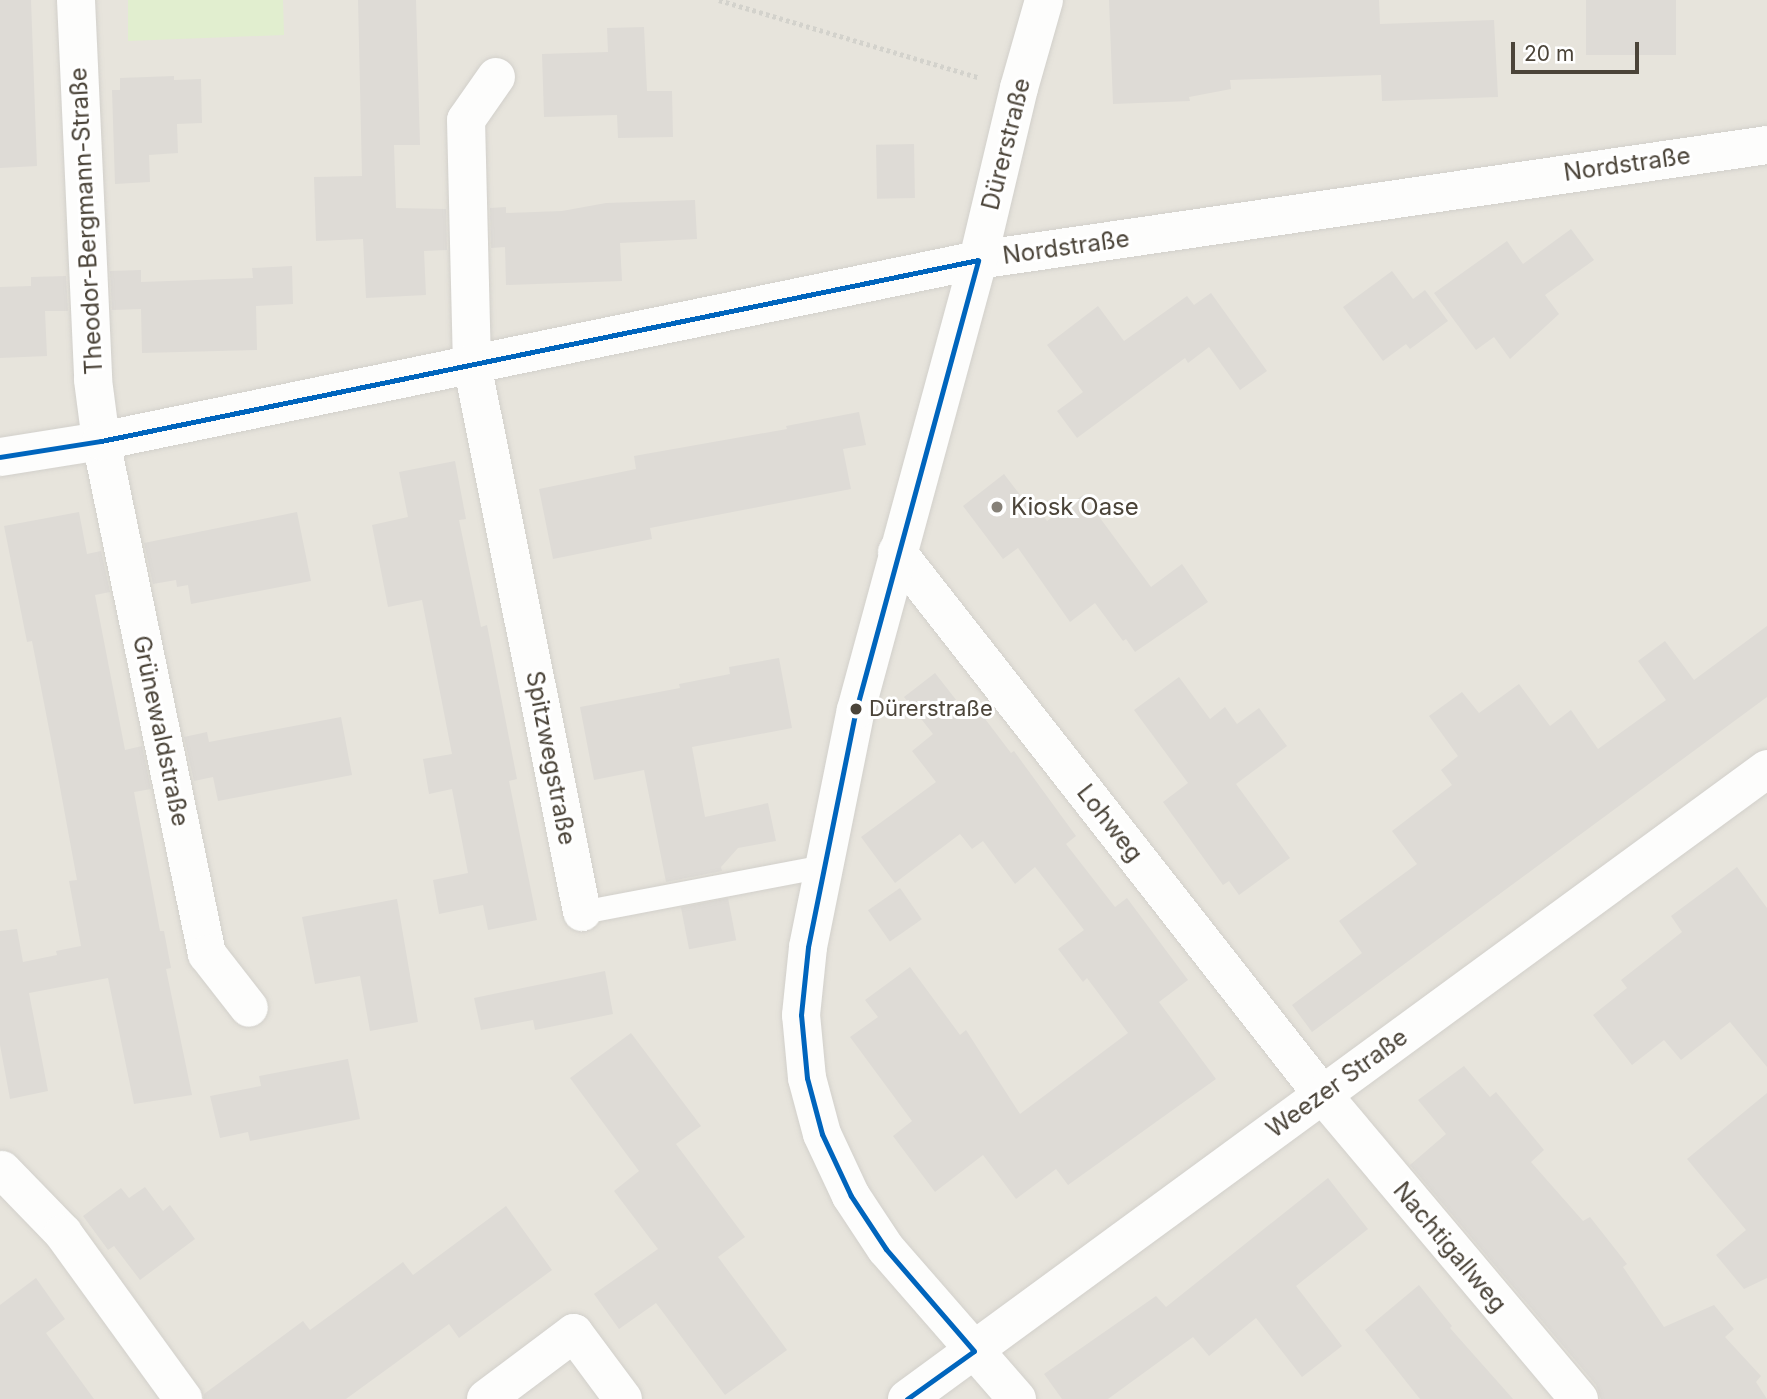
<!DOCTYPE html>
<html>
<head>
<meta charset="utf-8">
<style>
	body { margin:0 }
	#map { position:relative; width:1767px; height:1399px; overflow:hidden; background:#f4f2ee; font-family:Inter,sans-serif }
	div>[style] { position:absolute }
	.residential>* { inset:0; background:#e7e4dc; transform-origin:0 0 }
	.green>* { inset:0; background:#e1eecf }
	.building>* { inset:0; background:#dedbd6; transform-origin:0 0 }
	.path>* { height:4.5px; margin-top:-2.25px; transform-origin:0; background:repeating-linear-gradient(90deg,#d3d2cc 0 3.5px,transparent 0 7px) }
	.roads { filter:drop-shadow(0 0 2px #d2d0cb) drop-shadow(0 0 2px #d2d0cb) }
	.lane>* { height:23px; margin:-11.5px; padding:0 11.5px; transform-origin:11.5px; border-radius:11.5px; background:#fdfdfc }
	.street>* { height:38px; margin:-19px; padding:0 19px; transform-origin:19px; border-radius:19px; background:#fdfdfc }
	.bus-1>* { height:5px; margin:-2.5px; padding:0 2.5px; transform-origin:2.5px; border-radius:2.5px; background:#0065bd }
	.dots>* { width:19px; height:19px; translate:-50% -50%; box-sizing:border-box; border:4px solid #fff; border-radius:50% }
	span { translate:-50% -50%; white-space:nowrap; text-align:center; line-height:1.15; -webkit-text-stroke:6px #fff; paint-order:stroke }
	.bus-label { font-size:22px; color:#4b4439 }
	.left { translate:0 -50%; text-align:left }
	.street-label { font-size:24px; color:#4b4439 }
	.poi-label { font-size:24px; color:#4b4439 }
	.scale { position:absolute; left:1511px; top:42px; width:128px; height:32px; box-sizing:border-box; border:4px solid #4b4439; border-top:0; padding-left:9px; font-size:21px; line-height:24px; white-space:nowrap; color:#4b4439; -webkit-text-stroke:5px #fff; paint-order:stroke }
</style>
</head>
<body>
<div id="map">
	<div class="residential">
		<div style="left:0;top:0;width:1767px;height:1399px"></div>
	</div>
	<div class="green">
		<div style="clip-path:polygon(128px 0,283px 0,284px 35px,128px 41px)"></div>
	</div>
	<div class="building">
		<div style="clip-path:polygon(0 0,31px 0,37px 166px,0 168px)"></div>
		<div style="clip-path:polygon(358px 0,416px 0,420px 145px,394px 145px,396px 208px,446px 209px,447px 250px,424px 251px,426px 295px,366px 298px,363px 239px,316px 241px,314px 177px,362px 176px)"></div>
		<div style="clip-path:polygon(1109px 0,1379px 0,1380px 24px,1494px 20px,1498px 97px,1382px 101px,1381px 75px,1230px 80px,1231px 89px,1189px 97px,1190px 101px,1113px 104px)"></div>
		<div style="left:1586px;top:0;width:90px;height:55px"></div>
		<div style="clip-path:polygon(644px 27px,647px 91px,672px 91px,673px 137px,618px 138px,617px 115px,544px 117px,542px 54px,608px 52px,607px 28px)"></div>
		<div style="clip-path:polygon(174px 76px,174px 80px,201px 79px,202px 123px,177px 124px,178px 153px,149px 155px,150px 182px,115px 184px,112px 90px,120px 90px,120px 78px)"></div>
		<div style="left:914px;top:144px;width:54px;height:38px;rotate:89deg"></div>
		<div style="clip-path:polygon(695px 200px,697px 239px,620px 243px,622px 281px,506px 285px,505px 247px,491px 248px,490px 208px,506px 207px,506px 213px,562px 211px,606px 203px)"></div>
		<div style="clip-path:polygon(1571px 229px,1594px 260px,1545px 295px,1559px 314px,1510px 359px,1494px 337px,1476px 350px,1434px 293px,1507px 241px,1523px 264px)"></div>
		<div style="clip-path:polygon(292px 266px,293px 304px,256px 306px,257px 350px,142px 353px,141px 309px,112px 310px,110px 271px,141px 270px,141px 282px,253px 278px,252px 268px)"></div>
		<div style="clip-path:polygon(1392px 271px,1413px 299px,1425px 290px,1448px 321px,1410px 349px,1406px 344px,1383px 361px,1343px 307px)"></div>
		<div style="clip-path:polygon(66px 276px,68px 311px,45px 311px,47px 356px,0 358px,0 287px,31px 286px,31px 277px)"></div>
		<div style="clip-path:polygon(1211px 293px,1267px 371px,1240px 390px,1209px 347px,1188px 363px,1185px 358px,1077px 438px,1057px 411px,1083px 392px,1047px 345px,1098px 306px,1124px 341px,1187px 296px,1194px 305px)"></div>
		<div style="clip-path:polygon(859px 412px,866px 445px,843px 449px,851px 489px,650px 528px,652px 539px,553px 559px,539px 489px,636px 469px,634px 456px,787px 429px,786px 426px)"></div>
		<div style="clip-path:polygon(455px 461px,466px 519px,459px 520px,481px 627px,487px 625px,517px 779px,509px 781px,537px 920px,488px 930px,483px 905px,439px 914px,433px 880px,468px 873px,452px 789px,429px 794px,423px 759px,452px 754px,422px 600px,388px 607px,372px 525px,408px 517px,399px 472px)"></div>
		<div style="clip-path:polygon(1004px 474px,1031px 509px,1036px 506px,1047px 521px,1083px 495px,1151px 587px,1182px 564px,1208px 602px,1135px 652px,1126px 639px,1123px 641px,1095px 603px,1070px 622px,1018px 548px,1003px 559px,963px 506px)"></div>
		<div style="clip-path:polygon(79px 512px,87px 554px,101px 551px,110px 592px,95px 595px,125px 750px,142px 746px,151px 789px,134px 792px,160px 931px,164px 931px,171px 968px,166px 969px,192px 1095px,134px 1104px,108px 978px,29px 993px,48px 1091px,10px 1099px,0 1045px,0 931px,17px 929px,23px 962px,57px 955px,56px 951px,81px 946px,69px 881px,77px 880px,55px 760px,32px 641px,27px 642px,4px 526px)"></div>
		<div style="clip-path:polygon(297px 512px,311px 581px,191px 604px,188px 585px,177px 587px,176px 580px,153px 584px,144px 543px)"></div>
		<div style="clip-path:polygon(1767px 626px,1767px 697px,1312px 1032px,1292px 1005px,1362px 953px,1339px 921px,1417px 864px,1392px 831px,1452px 785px,1441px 770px,1458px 756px,1429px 716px,1462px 692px,1479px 713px,1519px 684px,1550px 726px,1571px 710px,1598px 749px,1666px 700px,1638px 661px,1665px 641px,1694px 680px)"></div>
		<div style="clip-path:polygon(779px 658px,792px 728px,692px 747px,705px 817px,768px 803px,776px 841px,738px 848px,721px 867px,722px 871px,666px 882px,644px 770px,594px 780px,580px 707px,680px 688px,679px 684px,730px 674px,729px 667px)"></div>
		<div style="clip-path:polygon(935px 673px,964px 710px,973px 703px,1011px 753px,1014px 751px,1076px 836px,1066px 844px,1115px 907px,1127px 898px,1188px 980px,1159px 1002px,1216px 1079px,1068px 1185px,1056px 1169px,1016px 1199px,983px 1155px,935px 1192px,893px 1136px,912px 1121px,850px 1037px,878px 1017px,865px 1000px,910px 967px,960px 1035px,966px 1030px,1020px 1114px,1128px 1033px,1087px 978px,1083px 982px,1058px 949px,1084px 930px,1035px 867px,1015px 884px,983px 841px,972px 849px,960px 834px,895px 883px,861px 837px,936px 782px,912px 751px,933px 734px,904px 697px)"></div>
		<div style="clip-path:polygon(1179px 677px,1210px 719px,1225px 707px,1237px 724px,1259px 708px,1287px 746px,1236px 784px,1290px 858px,1239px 895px,1229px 881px,1223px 885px,1163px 802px,1188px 783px,1134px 710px)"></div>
		<div style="clip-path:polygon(341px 717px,352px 775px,218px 801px,213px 777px,194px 781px,184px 737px,207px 732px,209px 742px)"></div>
		<div style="clip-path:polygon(1737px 867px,1767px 908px,1767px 1067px,1730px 1022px,1681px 1060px,1664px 1040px,1632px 1065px,1593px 1015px,1627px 988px,1621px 980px,1682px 932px,1671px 916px)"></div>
		<div style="left:900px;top:888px;width:38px;height:39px;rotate:55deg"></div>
		<div style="left:728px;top:898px;width:43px;height:48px;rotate:79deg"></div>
		<div style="clip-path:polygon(397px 899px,418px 1022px,370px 1031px,360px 976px,315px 984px,302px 917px)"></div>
		<div style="clip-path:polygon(605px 971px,613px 1014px,535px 1030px,533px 1020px,481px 1030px,474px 998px)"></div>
		<div style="clip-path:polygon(631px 1033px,701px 1126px,676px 1144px,745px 1237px,718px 1257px,787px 1350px,725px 1395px,656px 1303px,619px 1329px,594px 1294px,658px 1249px,614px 1191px,639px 1171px,570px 1078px)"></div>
		<div style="clip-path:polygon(348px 1059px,360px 1119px,250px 1141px,248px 1132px,220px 1138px,210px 1096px,261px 1086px,259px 1076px)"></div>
		<div style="clip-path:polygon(1464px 1066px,1490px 1097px,1496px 1092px,1544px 1150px,1531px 1162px,1583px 1221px,1590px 1217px,1627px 1264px,1623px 1267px,1664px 1327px,1714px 1305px,1734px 1329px,1725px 1337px,1761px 1376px,1756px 1382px,1767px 1399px,1601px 1399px,1596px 1385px,1410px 1165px,1446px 1134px,1418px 1100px)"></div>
		<div style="clip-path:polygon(1767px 1093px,1767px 1278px,1744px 1289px,1716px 1255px,1746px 1230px,1687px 1159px)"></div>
		<div style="clip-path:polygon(1328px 1178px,1368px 1229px,1296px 1286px,1342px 1346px,1302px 1377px,1256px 1318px,1209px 1356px,1193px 1337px,1108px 1399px,1062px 1399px,1044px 1374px,1156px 1296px,1166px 1307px)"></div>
		<div style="clip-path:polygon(145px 1187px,163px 1211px,170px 1205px,195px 1239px,140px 1280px,114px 1246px,108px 1250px,83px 1216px,121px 1188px,129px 1198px)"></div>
		<div style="clip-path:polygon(506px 1206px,552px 1270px,459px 1338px,449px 1324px,346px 1399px,204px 1399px,204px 1394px,303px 1321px,310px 1330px,403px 1262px,413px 1275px)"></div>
		<div style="clip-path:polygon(36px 1278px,65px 1319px,46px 1333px,94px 1399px,0 1399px,0 1305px)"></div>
		<div style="clip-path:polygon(1419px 1285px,1452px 1326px,1450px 1328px,1513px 1399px,1420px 1399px,1365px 1330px)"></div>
	</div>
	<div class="path">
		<div style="left:719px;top:0;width:272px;rotate:16.6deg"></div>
	</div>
	<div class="roads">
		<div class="lane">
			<div style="left:582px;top:912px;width:245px;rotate:-10.8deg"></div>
		</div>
		<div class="street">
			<div style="left:76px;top:0;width:380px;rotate:87.4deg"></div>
			<div style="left:93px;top:380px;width:62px;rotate:82.5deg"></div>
			<div style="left:101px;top:441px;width:524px;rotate:78.33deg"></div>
			<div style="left:207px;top:954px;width:68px;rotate:52.1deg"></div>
			<div style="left:496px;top:77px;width:52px;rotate:124.9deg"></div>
			<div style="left:466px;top:120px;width:244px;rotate:88.6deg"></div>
			<div style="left:472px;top:364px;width:559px;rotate:78.65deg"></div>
			<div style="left:0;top:457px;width:102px;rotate:-9deg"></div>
			<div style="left:101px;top:441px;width:895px;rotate:-11.66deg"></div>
			<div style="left:978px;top:260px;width:797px;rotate:-8.29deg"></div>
			<div style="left:897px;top:552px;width:689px;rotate:51.9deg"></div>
			<div style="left:1322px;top:1094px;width:399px;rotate:49.9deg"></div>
			<div style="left:2px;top:1170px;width:88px;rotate:45.9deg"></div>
			<div style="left:63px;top:1233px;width:205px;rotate:54.1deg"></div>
			<div style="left:486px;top:1399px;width:110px;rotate:-36.9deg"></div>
			<div style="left:574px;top:1333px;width:82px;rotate:53.4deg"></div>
			<div style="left:907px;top:1399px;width:1066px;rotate:-36.22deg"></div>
			<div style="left:1017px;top:1399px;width:199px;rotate:-131.1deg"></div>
			<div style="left:886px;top:1249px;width:64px;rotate:-123.4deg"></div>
			<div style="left:851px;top:1196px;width:68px;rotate:-115.1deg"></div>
			<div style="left:822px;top:1134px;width:58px;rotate:-105deg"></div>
			<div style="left:807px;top:1078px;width:63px;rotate:-95.4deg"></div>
			<div style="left:801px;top:1015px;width:68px;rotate:-84.1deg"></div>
			<div style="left:808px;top:947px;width:242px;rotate:-78.6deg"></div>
			<div style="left:856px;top:710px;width:466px;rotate:-74.8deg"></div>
			<div style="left:978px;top:260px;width:177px;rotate:-76.6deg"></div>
			<div style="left:1019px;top:88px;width:91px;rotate:-74.1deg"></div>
		</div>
	</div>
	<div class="bus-1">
		<div style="left:0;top:457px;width:102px;rotate:-9deg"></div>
		<div style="left:101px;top:441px;width:895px;rotate:-11.66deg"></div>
		<div style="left:974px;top:1351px;width:135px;rotate:-130.8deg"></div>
		<div style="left:886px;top:1249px;width:64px;rotate:-123.4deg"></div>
		<div style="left:851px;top:1196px;width:68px;rotate:-115.1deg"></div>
		<div style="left:822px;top:1134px;width:58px;rotate:-105deg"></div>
		<div style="left:807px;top:1078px;width:63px;rotate:-95.4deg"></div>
		<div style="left:801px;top:1015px;width:68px;rotate:-84.1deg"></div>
		<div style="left:808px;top:947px;width:242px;rotate:-78.6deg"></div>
		<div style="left:856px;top:710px;width:466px;rotate:-74.8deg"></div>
		<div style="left:907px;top:1399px;width:82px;rotate:-35.6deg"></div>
	</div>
	<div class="dots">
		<div style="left:997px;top:507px;background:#868178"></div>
		<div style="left:856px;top:709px;background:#4b4439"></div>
	</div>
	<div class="bus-label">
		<span class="left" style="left:869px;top:709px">Dürerstraße</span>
	</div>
	<div class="street-label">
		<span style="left:1006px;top:144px;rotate:-76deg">Dürerstraße</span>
		<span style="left:1627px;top:164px;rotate:-8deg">Nordstraße</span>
		<span style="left:86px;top:221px;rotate:-93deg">Theodor-Bergmann-Straße</span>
		<span style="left:1066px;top:247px;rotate:-8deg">Nordstraße</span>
		<span style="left:161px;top:731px;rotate:78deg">Grünewaldstraße</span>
		<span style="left:551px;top:758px;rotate:79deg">Spitzwegstraße</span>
		<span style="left:1110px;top:823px;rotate:52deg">Lohweg</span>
		<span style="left:1337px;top:1083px;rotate:-36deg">Weezer Straße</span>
		<span style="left:1450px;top:1247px;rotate:50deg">Nachtigallweg</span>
	</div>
	<div class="poi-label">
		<span class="left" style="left:1011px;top:507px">Kiosk Oase</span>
	</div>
	<div class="scale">20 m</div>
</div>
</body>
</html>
